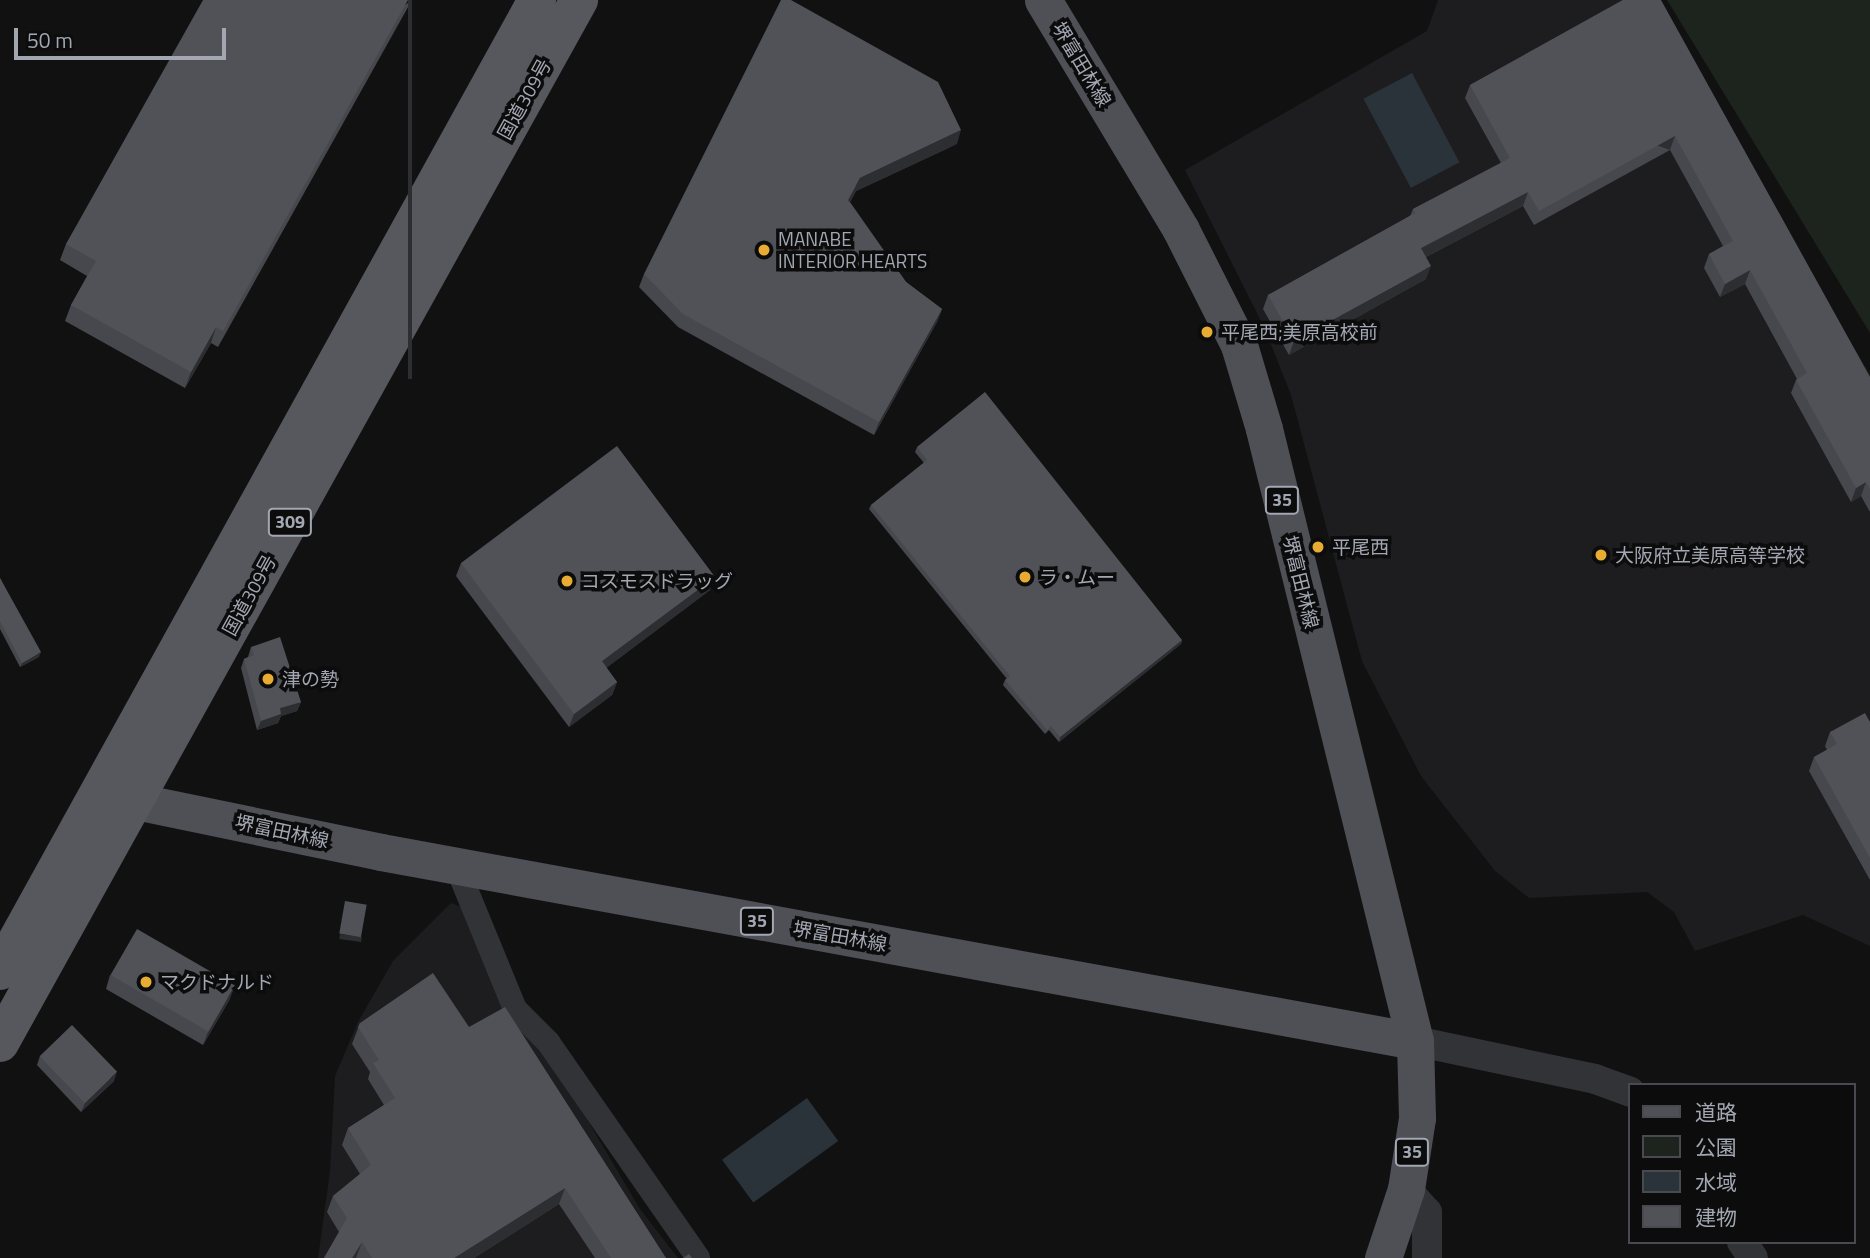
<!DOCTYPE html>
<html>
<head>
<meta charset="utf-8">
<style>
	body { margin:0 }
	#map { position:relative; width:1870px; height:1258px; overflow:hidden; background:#111112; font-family:"Titillium Web","Noto Sans JP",sans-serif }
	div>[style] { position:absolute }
	.built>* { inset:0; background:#1d1d1f }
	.green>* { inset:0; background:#1d241e }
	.water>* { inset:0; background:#2b333a; transform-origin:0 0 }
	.minor>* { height:24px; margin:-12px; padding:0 12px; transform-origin:12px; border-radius:12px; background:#323337 }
	.tertiary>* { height:30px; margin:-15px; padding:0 15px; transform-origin:15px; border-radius:15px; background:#323337 }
	.primary>* { height:37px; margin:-18.5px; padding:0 18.5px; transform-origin:18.5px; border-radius:18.5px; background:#4e5056 }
	.trunk>* { height:38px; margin:-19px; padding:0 19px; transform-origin:19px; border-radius:19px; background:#56585e }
	.wall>* { inset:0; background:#47484d }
	.shaded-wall>* { inset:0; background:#2d2e31; transform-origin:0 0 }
	.building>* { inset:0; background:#515258; transform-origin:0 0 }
	.dots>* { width:19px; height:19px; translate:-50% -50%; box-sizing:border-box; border:4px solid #0c0c0d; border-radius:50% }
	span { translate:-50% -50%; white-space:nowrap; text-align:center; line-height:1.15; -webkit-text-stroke:7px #0c0c0d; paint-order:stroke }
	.shield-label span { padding:2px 5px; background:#0c0c0d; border:2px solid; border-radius:5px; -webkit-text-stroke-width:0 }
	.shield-label { font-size:18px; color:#a2a7b2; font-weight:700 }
	.street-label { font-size:19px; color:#a2a7b2 }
	.poi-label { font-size:19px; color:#a2a7b2 }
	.left { translate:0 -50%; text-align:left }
	.legend { position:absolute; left:1628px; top:1083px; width:228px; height:161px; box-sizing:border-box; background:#0c0c0d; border:2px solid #484a4f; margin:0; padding:9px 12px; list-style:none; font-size:21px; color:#a2a7b2 }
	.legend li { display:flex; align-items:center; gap:14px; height:35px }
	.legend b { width:35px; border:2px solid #484a4f }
	.scale { position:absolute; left:14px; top:28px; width:212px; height:32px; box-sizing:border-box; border:4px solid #a2a7b2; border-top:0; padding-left:9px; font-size:21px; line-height:24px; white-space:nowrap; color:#a2a7b2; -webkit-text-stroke:5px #0c0c0d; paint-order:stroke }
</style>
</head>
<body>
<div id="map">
	<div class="built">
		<div style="clip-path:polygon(1438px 0,1652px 0,1870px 375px,1870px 946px,1803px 915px,1695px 951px,1674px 912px,1647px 892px,1529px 898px,1495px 871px,1421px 776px,1362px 661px,1291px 395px,1265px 329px,1185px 170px,1427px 31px)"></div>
		<div style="clip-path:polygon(451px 903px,462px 907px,640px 1209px,678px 1258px,318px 1258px,330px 1171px,335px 1076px,358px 1022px,393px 961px)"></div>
	</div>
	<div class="green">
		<div style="clip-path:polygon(1667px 0,1870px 0,1870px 333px)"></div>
	</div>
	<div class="water">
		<div style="left:1412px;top:73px;width:101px;height:55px;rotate:62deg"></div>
		<div style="left:807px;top:1098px;width:53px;height:105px;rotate:54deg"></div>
	</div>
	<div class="minor">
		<div style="left:456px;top:865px;width:156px;rotate:67.7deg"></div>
		<div style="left:515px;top:1009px;width:47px;rotate:45deg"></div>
		<div style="left:548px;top:1042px;width:263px;rotate:55.2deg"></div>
	</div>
	<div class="tertiary">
		<div style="left:1415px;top:1041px;width:184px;rotate:11.9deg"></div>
		<div style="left:1595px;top:1079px;width:37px;rotate:20deg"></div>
		<div style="left:1406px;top:1189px;width:31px;rotate:48deg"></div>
		<div style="left:1427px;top:1212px;width:46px;rotate:90deg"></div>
		<div style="left:1742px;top:1242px;width:19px;rotate:55deg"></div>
	</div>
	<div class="primary">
		<div style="left:1043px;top:0;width:268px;rotate:59deg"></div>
		<div style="left:1181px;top:230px;width:129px;rotate:63.2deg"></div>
		<div style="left:1239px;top:345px;width:88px;rotate:73.4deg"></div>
		<div style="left:1264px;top:429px;width:630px;rotate:76.14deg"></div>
		<div style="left:1415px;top:1041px;width:77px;rotate:88.5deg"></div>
		<div style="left:1417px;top:1118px;width:72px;rotate:98.8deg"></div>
		<div style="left:1406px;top:1189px;width:73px;rotate:108.4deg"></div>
		<div style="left:107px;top:788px;width:31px;rotate:25deg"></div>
		<div style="left:135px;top:801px;width:251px;rotate:11.7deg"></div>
		<div style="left:381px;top:852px;width:1051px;rotate:10.36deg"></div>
	</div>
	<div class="trunk">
		<div style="left:0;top:971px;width:1110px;rotate:-61.06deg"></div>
		<div style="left:0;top:1043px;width:1193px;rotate:-60.96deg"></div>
	</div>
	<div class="wall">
		<div style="clip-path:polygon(412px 0,218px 347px,211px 343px,185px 388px,65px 321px,71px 305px,87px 276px,60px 260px,66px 244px)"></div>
		<div style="clip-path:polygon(1623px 0,1870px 377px,1870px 512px,1861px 496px,1851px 502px,1791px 393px,1796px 380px,1797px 379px,1745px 284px,1720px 297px,1704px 268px,1709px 254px,1723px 246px,1670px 150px,1534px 225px,1523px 206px,1426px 257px,1426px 279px,1289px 355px,1263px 309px,1268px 295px,1410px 216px,1413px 209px,1501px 163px,1465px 98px,1470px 85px)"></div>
		<div style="clip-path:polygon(957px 144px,856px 191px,850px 202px,906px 282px,942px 309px,937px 322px,874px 435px,678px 327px,639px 287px,644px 274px)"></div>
		<div style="clip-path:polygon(917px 447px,1182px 640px,1181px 644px,1059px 742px,1049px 730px,1045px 734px,1003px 685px,1005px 680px,1007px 679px,869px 509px,871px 505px,924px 463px,915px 452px)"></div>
		<div style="clip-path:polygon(461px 563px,710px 590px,606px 668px,617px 682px,612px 695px,569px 727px,456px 576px)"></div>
		<div style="clip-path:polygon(0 578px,39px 657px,20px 667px,0 629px)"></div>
		<div style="clip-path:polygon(251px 647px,301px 702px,297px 711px,281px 716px,278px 723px,257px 730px,241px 668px,244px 659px,248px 657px)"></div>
		<div style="clip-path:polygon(1870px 722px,1870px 880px,1809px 771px,1814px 757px,1827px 750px,1825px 746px,1830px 732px)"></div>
		<div style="clip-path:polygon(110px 975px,230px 999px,203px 1045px,106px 989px)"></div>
		<div style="clip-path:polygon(360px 1023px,469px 1027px,666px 1258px,595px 1258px,559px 1204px,474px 1258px,324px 1258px,339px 1232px,327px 1212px,333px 1196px,360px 1174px,342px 1145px,348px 1128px,384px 1105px,368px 1079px,370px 1072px,352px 1044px)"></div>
		<div style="clip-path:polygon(40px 1056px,114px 1081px,81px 1112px,37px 1065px)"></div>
	</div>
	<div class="shaded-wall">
		<div style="left:408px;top:0;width:4px;height:379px"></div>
		<div style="clip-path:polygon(961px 130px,957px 144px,856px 191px,843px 213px,848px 200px,860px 178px)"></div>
		<div style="left:1675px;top:136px;width:15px;height:155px;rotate:110deg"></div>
		<div style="clip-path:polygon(1528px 192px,1523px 206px,1416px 262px,1421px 248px)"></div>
		<div style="clip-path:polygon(1431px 266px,1426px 279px,1289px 355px,1294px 341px)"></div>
		<div style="clip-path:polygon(1750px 270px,1745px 284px,1720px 297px,1725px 284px)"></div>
		<div style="clip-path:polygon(942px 309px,937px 322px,874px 435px,879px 422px)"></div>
		<div style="clip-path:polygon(216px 327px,211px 343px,185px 388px,191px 372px)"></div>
		<div style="clip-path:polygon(1866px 482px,1861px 496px,1851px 502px,1856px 488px)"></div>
		<div style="clip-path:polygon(715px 577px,710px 590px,597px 675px,602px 661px)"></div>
		<div style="clip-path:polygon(1182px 640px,1181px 644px,1059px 742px,1060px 737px)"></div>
		<div style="clip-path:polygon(41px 652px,39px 657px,20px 667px,22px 663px)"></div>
		<div style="clip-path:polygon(617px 682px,612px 695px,569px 727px,574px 714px)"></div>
		<div style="clip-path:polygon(301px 702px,297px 711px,281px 716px,278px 723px,257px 730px,261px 721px,280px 708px)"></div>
		<div style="left:340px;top:934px;width:22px;height:5px;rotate:8deg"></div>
		<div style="clip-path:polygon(235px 985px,230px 999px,203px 1045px,208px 1032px)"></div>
		<div style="clip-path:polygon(117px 1072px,114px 1081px,81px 1112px,85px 1103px)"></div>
		<div style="clip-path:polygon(565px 1188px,559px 1204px,474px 1258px,454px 1258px)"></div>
		<div style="clip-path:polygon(362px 1242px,356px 1258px,352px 1258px)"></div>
	</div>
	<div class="building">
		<div style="clip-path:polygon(203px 0,408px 0,223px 331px,216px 327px,191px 372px,71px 305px,96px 261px,66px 244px)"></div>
		<div style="clip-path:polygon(781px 0,791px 0,938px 82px,961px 130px,860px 178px,848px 200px,906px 282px,942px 309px,879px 422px,683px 314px,644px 274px)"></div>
		<div style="clip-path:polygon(1623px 0,1661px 0,1870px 377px,1870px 489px,1866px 482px,1856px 488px,1796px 380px,1807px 373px,1750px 270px,1725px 284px,1709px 254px,1733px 241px,1675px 136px,1539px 211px,1528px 192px,1421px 248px,1431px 266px,1294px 341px,1268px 295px,1415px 213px,1413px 209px,1510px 158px,1470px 85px)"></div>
		<div style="clip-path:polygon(985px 392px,1182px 640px,1060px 737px,1051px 726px,1047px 730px,1005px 680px,1010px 676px,871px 505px,927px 460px,917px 447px)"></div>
		<div style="clip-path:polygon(617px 446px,715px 577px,602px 661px,617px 682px,574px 714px,461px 563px)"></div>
		<div style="clip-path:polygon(0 578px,41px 652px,22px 663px,0 621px)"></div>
		<div style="clip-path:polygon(280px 637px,301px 702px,280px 708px,281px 714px,261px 721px,244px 659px,254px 655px,251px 647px)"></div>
		<div style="clip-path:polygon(1865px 713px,1870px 722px,1870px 858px,1814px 757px,1837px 744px,1830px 732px)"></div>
		<div style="left:345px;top:901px;width:22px;height:33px;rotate:10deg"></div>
		<div style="left:137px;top:929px;width:113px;height:53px;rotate:30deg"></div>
		<div style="clip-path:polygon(433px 973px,469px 1027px,505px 1007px,666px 1258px,611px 1258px,565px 1188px,454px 1258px,372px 1258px,362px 1242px,352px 1258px,324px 1258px,347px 1218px,333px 1196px,371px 1165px,348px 1128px,395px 1098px,373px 1063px,379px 1060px,358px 1027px,360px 1023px)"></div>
		<div style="left:72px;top:1025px;width:65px;height:45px;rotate:46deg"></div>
		<div style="clip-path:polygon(689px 1254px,692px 1258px,683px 1258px)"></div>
	</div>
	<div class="dots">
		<div style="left:764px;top:250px;background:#e8ac32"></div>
		<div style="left:1207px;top:332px;background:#e8ac32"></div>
		<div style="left:1318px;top:547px;background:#e8ac32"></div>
		<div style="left:1601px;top:555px;background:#e8ac32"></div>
		<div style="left:1025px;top:577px;background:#e8ac32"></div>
		<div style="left:567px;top:581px;background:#e8ac32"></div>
		<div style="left:268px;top:679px;background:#e8ac32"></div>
		<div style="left:146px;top:982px;background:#e8ac32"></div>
	</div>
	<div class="shield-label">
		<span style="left:1282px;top:500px">35</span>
		<span style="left:290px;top:522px">309</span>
		<span style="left:757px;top:921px">35</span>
		<span style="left:1412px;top:1152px">35</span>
	</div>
	<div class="street-label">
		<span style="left:1082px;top:64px;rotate:59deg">堺富田林線</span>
		<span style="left:524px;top:99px;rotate:-61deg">国道309号</span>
		<span style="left:1301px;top:582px;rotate:76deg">堺富田林線</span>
		<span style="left:249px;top:595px;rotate:-61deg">国道309号</span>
		<span style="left:282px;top:831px;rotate:12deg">堺富田林線</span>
		<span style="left:840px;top:936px;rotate:10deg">堺富田林線</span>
	</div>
	<div class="poi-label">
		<span class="left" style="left:778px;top:250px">MANABE<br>INTERIOR HEARTS</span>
		<span class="left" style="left:1221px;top:332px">平尾西;美原高校前</span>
		<span class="left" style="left:1332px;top:547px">平尾西</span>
		<span class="left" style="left:1615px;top:555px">大阪府立美原高等学校</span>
		<span class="left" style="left:1039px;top:577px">ラ・ムー</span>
		<span class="left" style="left:581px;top:581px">コスモスドラッグ</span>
		<span class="left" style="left:282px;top:679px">津の勢</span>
		<span class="left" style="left:160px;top:982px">マクドナルド</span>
	</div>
	<ul class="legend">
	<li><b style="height:9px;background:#4e5056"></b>道路</li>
	<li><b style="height:19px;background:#1d241e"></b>公園</li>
	<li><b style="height:19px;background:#2b333a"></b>水域</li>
	<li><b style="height:19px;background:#515258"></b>建物</li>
	</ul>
	<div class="scale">50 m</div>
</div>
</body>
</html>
